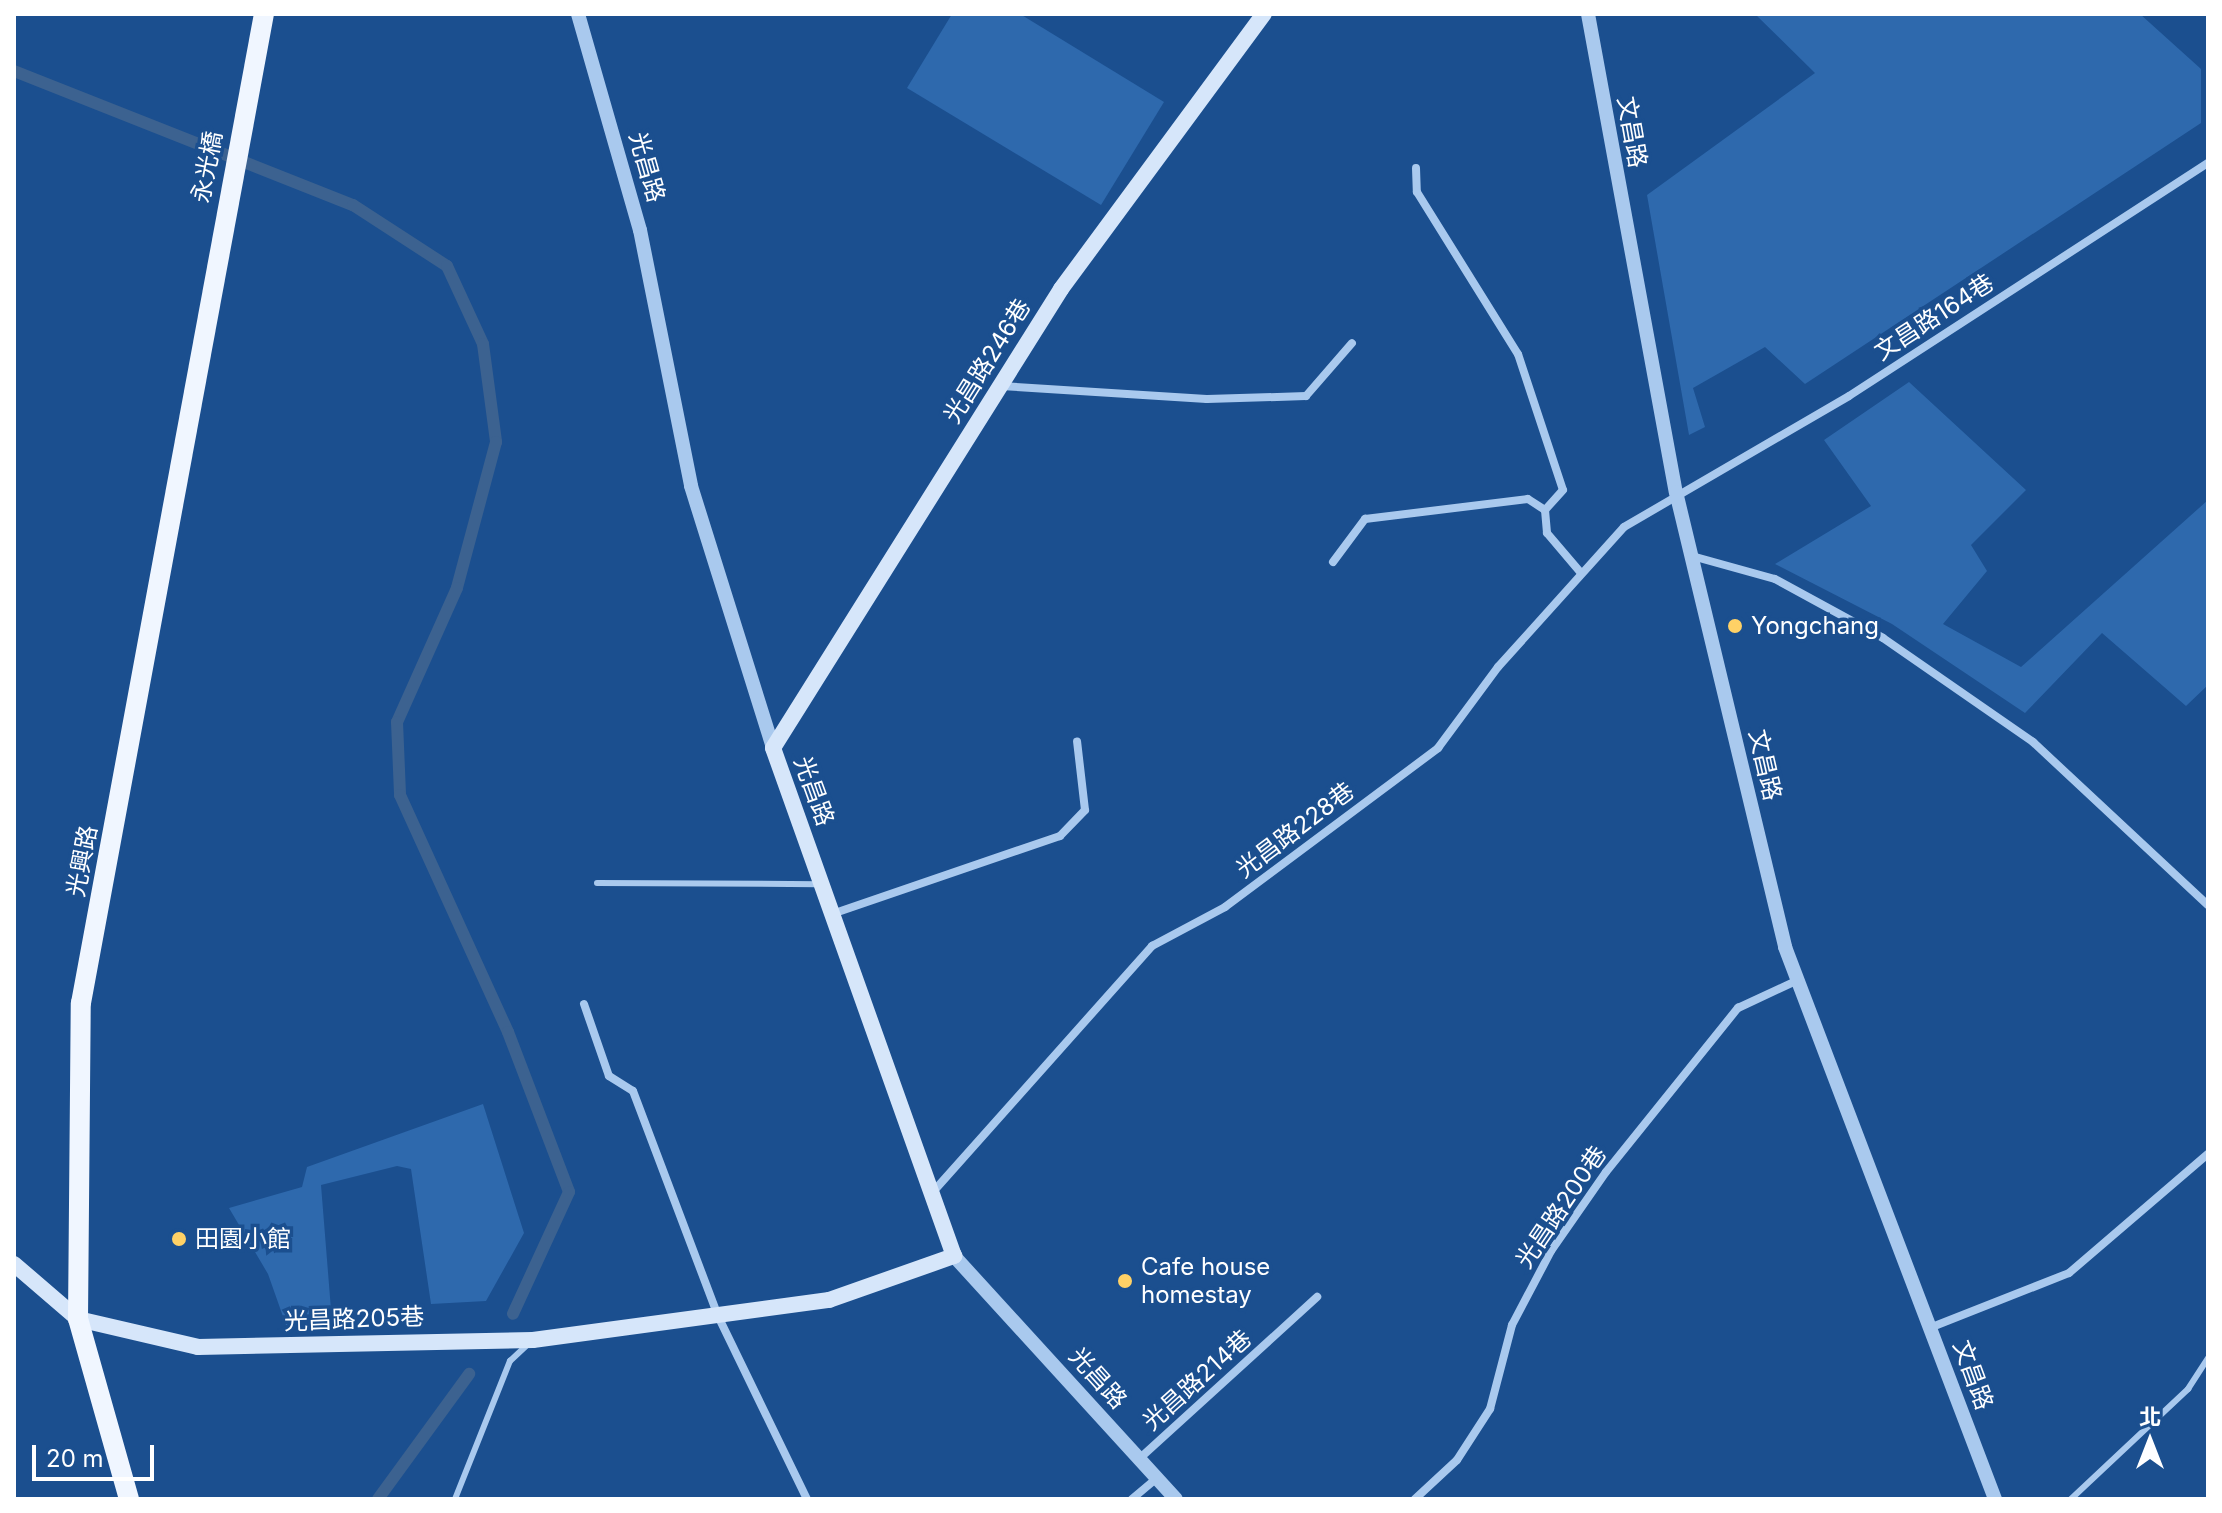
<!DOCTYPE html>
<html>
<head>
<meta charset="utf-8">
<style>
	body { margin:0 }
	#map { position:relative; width:2222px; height:1513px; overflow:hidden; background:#1b4f8f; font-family:Inter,"Noto Sans TC",sans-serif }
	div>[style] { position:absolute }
	.green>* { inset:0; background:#2e69ad }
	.stream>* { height:12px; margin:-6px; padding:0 6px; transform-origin:6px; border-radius:6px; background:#3c6290 }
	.service>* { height:6px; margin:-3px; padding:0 3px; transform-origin:3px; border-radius:3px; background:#a9c9ee }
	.minor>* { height:8px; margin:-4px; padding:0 4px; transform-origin:4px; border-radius:4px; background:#a9c9ee }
	.tertiary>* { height:14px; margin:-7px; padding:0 7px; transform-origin:7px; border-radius:7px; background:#a9c9ee }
	.secondary>* { height:16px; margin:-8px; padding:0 8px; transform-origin:8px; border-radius:8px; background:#d6e6fa }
	.primary>* { height:20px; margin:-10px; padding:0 10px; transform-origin:10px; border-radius:10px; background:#f0f6ff }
	.dots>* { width:22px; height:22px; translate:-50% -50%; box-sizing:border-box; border:4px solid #1b4f8f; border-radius:50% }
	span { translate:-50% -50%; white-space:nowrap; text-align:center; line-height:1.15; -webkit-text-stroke:7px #1b4f8f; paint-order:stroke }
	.street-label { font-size:24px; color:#fff }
	.poi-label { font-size:24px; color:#fff }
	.left { translate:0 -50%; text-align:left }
	.frame { position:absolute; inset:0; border:16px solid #fff; pointer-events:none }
	.north { position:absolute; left:2110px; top:1401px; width:80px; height:80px; -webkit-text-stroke:6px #1b4f8f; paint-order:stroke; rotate:0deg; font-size:22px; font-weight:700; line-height:32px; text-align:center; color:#fff }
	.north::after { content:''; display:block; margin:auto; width:28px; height:36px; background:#fff; clip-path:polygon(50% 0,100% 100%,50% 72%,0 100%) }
	.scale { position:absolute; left:32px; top:1445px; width:122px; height:36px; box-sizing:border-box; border:4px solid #fff; border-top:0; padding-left:10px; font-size:24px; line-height:28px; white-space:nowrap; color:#fff; -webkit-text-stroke:6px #1b4f8f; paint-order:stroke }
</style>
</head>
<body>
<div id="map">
	<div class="green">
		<div style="clip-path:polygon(952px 14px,1020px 14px,1164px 102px,1101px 205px,907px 88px)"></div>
		<div style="clip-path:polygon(1755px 14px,2140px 14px,2201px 69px,2201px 123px,1805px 384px,1765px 347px,1693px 388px,1705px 427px,1689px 435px,1647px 195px,1815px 73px)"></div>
		<div style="clip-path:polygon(1909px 382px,2026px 490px,1971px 545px,1987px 571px,1943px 624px,2021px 667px,2208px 500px,2208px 685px,2186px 706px,2102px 633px,2025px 713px,1892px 624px,1775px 564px,1871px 506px,1824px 440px)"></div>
		<div style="clip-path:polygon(483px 1104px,524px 1233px,486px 1301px,431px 1304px,411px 1169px,397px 1166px,321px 1185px,332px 1322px,286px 1325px,268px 1274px,229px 1208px,302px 1187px,307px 1167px)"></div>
	</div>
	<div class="stream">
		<div style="left:14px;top:71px;width:365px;rotate:21.6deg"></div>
		<div style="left:353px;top:205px;width:112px;rotate:33deg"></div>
		<div style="left:447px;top:266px;width:86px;rotate:65.2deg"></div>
		<div style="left:483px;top:344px;width:99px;rotate:82.4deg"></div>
		<div style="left:496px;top:442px;width:151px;rotate:105deg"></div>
		<div style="left:457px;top:588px;width:147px;rotate:114.1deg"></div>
		<div style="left:397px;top:722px;width:73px;rotate:87.6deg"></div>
		<div style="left:400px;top:795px;width:260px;rotate:65.5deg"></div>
		<div style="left:508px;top:1032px;width:171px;rotate:69.1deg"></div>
		<div style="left:569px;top:1192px;width:134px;rotate:114.7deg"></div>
		<div style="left:378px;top:1499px;width:155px;rotate:-53.9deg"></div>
	</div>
	<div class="service">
		<div style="left:597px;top:883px;width:221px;rotate:0.3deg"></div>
		<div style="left:455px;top:1499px;width:149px;rotate:-68.3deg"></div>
		<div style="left:510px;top:1361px;width:23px;rotate:-43deg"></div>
		<div style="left:2071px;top:1499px;width:161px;rotate:-43.2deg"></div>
		<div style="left:2188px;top:1389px;width:37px;rotate:-57deg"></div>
	</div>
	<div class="minor">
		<div style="left:1416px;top:168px;width:24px;rotate:88deg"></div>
		<div style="left:1417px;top:192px;width:191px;rotate:58.1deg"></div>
		<div style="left:1518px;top:354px;width:143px;rotate:71.7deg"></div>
		<div style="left:1563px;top:490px;width:27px;rotate:132deg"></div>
		<div style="left:1545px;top:510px;width:23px;rotate:85deg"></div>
		<div style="left:1547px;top:533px;width:52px;rotate:49.6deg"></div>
		<div style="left:1001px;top:386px;width:206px;rotate:3.6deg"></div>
		<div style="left:1207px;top:399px;width:99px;rotate:-1.7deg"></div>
		<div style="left:1306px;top:396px;width:70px;rotate:-49deg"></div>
		<div style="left:1692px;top:556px;width:86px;rotate:15.5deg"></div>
		<div style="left:1775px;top:579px;width:123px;rotate:28.6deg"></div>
		<div style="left:1883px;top:638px;width:183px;rotate:34.7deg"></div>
		<div style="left:2033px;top:742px;width:239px;rotate:43deg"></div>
		<div style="left:1333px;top:562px;width:54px;rotate:-53.3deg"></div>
		<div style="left:1365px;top:519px;width:164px;rotate:-7deg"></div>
		<div style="left:1528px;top:499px;width:20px;rotate:33deg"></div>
		<div style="left:832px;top:914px;width:241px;rotate:-18.9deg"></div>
		<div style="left:1060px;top:836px;width:36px;rotate:-46deg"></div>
		<div style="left:1085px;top:810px;width:69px;rotate:-96.6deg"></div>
		<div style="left:584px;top:1004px;width:76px;rotate:70.9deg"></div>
		<div style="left:609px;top:1076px;width:28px;rotate:32deg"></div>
		<div style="left:633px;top:1091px;width:241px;rotate:69.3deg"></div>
		<div style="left:718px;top:1316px;width:203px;rotate:64.1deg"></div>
		<div style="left:932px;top:1193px;width:331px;rotate:-48.3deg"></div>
		<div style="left:1152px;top:946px;width:83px;rotate:-28.1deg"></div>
		<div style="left:1225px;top:907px;width:266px;rotate:-36.7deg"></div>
		<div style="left:1438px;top:748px;width:101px;rotate:-53.5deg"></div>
		<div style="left:1498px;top:667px;width:188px;rotate:-48deg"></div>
		<div style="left:1624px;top:527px;width:260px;rotate:-30.2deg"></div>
		<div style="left:1849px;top:396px;width:428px;rotate:-33deg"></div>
		<div style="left:1932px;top:1327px;width:147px;rotate:-21.5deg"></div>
		<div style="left:2069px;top:1273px;width:183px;rotate:-40.6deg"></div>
		<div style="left:1139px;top:1459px;width:241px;rotate:-42.3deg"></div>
		<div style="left:1132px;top:1499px;width:33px;rotate:-40deg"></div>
		<div style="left:1415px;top:1499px;width:57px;rotate:-42.9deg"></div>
		<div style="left:1457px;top:1460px;width:61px;rotate:-57.1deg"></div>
		<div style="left:1490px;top:1409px;width:87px;rotate:-75.3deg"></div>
		<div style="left:1512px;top:1325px;width:84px;rotate:-62.2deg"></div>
		<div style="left:1551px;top:1251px;width:96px;rotate:-55.2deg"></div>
		<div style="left:1606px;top:1172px;width:211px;rotate:-51.2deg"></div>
		<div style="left:1738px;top:1008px;width:66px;rotate:-25deg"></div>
	</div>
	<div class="tertiary">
		<div style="left:578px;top:14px;width:225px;rotate:74deg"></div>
		<div style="left:640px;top:230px;width:261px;rotate:78.7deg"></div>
		<div style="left:691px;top:486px;width:275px;rotate:72.6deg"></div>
		<div style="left:1588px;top:14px;width:486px;rotate:79.6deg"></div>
		<div style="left:1676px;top:492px;width:468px;rotate:76.5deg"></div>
		<div style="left:1785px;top:947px;width:591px;rotate:69.17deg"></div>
		<div style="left:954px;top:1256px;width:329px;rotate:47.6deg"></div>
	</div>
	<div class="secondary">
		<div style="left:14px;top:1264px;width:84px;rotate:40.7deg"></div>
		<div style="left:78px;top:1319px;width:123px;rotate:13.1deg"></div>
		<div style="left:198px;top:1347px;width:335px;rotate:-1.2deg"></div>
		<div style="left:533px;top:1340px;width:299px;rotate:-7.7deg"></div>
		<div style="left:829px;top:1300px;width:133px;rotate:-19.4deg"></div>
		<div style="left:954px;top:1256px;width:539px;rotate:-109.61deg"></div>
		<div style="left:773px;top:748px;width:542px;rotate:-57.89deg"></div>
		<div style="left:1061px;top:289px;width:342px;rotate:-53.6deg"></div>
	</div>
	<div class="primary">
		<div style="left:129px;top:1499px;width:187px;rotate:-105.8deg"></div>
		<div style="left:78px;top:1319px;width:316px;rotate:-89.5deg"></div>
		<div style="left:81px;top:1003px;width:1006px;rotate:-79.52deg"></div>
	</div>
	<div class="dots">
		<div style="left:1735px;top:626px;background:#ffd166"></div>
		<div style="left:179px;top:1239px;background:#ffd166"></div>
		<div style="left:1125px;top:1281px;background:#ffd166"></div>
	</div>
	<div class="street-label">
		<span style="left:1632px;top:132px;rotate:80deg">文昌路</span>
		<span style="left:207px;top:167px;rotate:-79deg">永光橋</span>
		<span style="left:647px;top:167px;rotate:74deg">光昌路</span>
		<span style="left:1934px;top:317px;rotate:-33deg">文昌路164巷</span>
		<span style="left:987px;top:361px;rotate:-58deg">光昌路246巷</span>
		<span style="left:1765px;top:765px;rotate:77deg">文昌路</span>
		<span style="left:814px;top:791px;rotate:70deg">光昌路</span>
		<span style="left:1295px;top:830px;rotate:-37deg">光昌路228巷</span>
		<span style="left:82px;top:861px;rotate:-79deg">光興路</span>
		<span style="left:1561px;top:1207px;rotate:-56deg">光昌路200巷</span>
		<span style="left:354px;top:1319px;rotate:-2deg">光昌路205巷</span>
		<span style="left:1973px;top:1375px;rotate:70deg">文昌路</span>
		<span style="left:1098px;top:1378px;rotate:48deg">光昌路</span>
		<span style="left:1197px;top:1380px;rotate:-42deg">光昌路214巷</span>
	</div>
	<div class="poi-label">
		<span class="left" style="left:1751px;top:626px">Yongchang</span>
		<span class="left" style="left:195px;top:1239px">田園小館</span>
		<span class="left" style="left:1141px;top:1281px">Cafe house<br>homestay</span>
	</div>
	<div class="frame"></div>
	<div class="north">北</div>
	<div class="scale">20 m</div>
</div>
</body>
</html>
